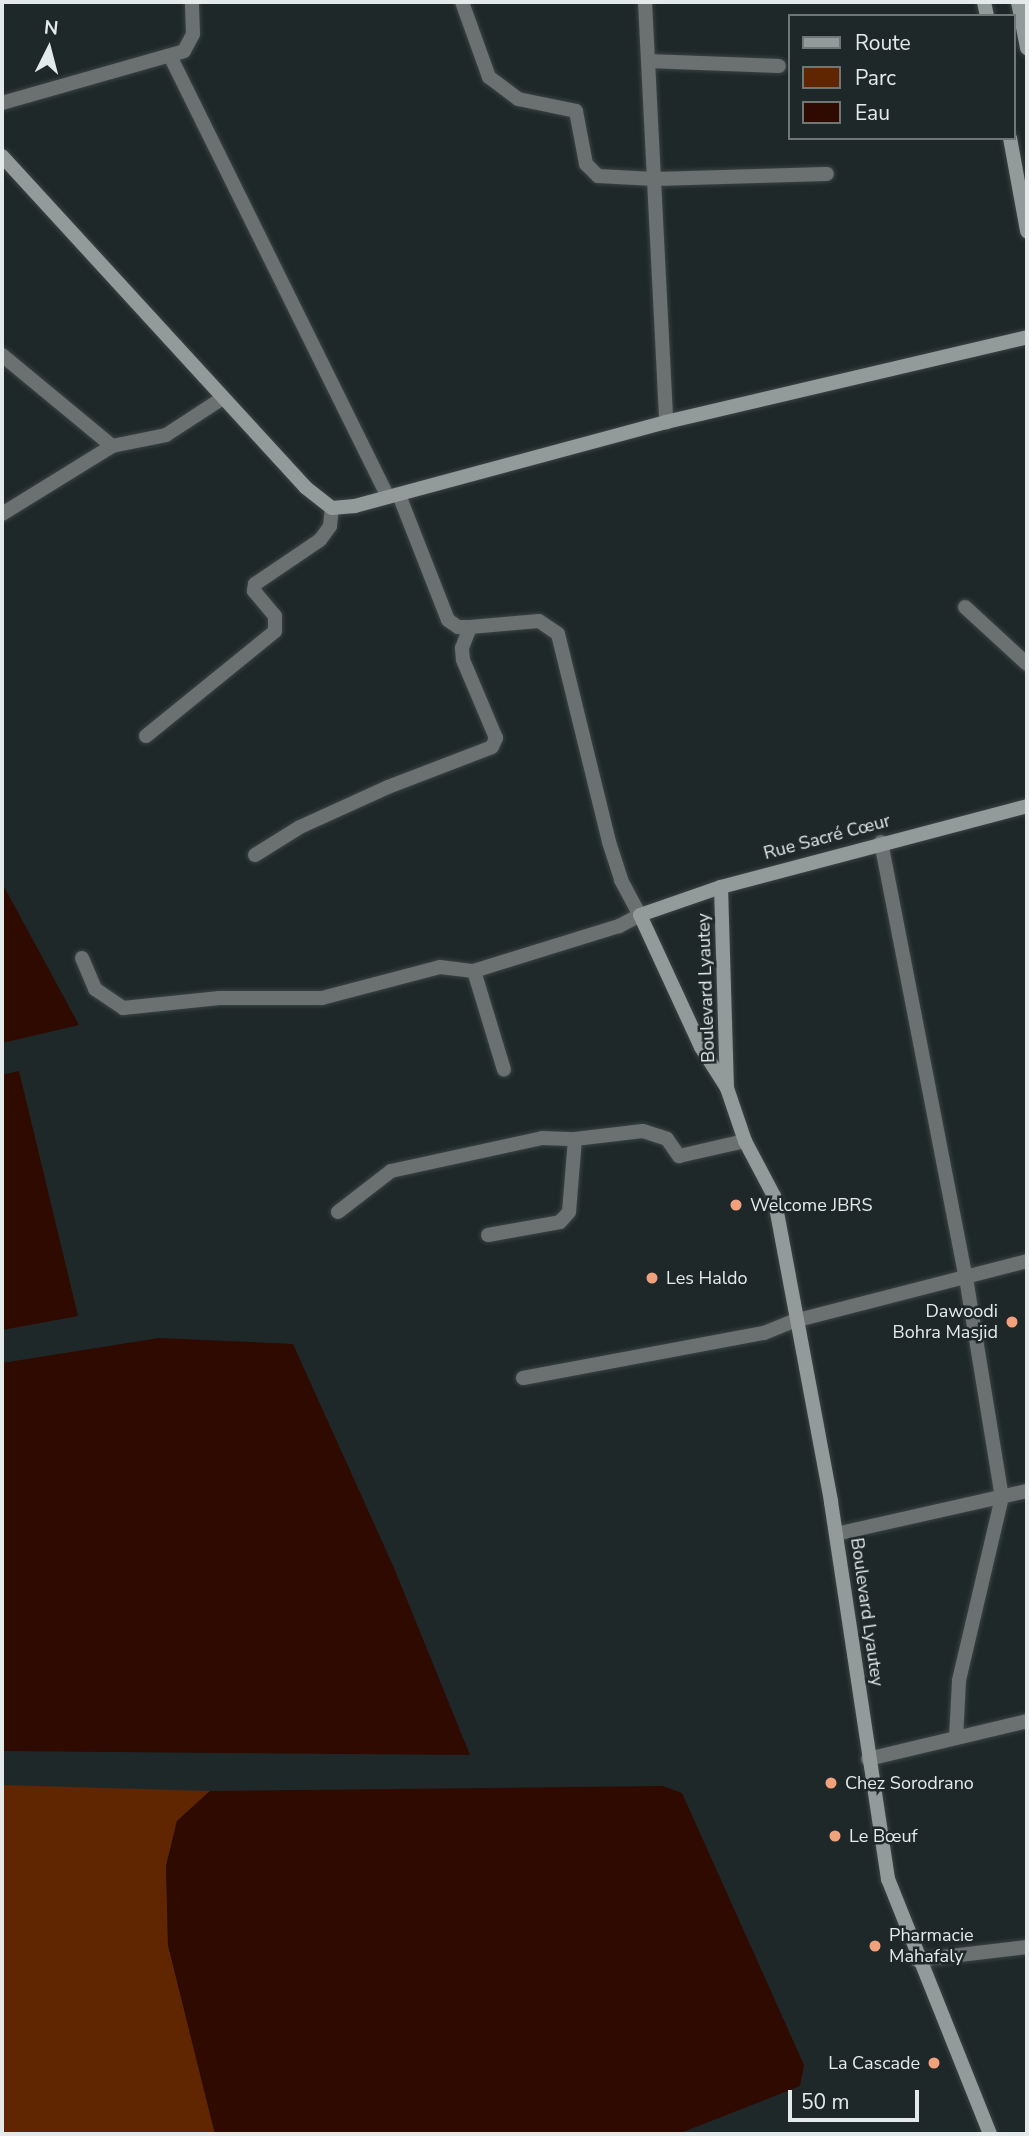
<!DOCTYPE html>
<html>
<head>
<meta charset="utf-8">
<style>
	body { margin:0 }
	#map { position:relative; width:1029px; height:2136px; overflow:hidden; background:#1f2829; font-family:"Nunito Sans",sans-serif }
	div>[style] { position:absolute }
	.green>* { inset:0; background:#602501 }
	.water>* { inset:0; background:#2e0a00 }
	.roads { filter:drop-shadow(0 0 2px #3b4344) drop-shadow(0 0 2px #3b4344) }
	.street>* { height:14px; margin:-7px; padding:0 7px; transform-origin:7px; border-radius:7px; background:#6b7070 }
	.secondary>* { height:14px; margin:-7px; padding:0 7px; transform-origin:7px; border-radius:7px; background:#929a9a }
	.dots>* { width:19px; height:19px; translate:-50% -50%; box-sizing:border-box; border:4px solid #1f2829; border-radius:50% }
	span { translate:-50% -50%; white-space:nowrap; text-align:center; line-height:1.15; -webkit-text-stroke:5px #1f2829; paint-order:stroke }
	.street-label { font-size:18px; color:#e4eaea }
	.poi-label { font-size:18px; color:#e4eaea }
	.left { translate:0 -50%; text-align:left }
	.right { translate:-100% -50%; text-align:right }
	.frame { position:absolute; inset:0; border:4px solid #e4eaea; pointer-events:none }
	.legend { position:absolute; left:788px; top:14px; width:228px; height:126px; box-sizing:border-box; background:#1f2829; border:2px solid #6e7676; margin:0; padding:9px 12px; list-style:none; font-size:21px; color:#e4eaea }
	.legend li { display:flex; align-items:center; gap:14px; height:35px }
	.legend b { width:35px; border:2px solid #6e7676 }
	.north { position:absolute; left:14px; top:14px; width:70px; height:70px; -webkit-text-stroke:5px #1f2829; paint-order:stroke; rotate:6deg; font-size:19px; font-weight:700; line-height:28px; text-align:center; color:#e4eaea }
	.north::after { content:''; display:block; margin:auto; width:24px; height:32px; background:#e4eaea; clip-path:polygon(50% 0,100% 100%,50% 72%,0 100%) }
	.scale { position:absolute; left:788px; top:2090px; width:131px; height:32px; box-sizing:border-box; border:4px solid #e4eaea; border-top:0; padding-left:9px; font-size:21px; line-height:24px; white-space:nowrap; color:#e4eaea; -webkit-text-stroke:5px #1f2829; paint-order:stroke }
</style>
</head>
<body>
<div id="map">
	<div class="green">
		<div style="clip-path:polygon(2px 1785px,210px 1791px,177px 1821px,166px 1866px,168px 1945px,215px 2134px,2px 2134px)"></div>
	</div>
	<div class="water">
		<div style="clip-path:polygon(2px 883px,79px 1025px,2px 1043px)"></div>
		<div style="clip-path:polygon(19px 1071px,78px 1316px,2px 1330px,2px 1075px)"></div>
		<div style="clip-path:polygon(159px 1338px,293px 1344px,394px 1568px,470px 1755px,2px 1751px,2px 1363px)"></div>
		<div style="clip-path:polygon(663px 1786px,682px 1793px,804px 2065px,800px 2086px,678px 2134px,215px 2134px,168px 1945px,166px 1866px,177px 1821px,210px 1791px)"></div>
	</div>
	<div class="roads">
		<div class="street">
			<div style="left:462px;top:2px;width:80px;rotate:70.2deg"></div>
			<div style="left:489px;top:77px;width:36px;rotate:37deg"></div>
			<div style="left:518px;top:99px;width:59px;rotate:11.7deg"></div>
			<div style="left:576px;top:111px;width:54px;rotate:79.3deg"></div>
			<div style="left:586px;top:164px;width:17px;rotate:45deg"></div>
			<div style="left:598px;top:176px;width:56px;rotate:3.1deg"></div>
			<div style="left:654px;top:179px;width:173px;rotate:-1.7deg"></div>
			<div style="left:645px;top:2px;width:421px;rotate:87.1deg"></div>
			<div style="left:171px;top:58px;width:488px;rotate:63.7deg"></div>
			<div style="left:648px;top:61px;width:131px;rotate:2.2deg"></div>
			<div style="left:2px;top:103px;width:189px;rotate:-15.9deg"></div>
			<div style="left:184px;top:51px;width:19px;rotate:-62deg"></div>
			<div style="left:193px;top:34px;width:32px;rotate:-92deg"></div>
			<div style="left:2px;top:355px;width:143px;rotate:39.6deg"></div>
			<div style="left:399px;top:495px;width:134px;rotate:68.6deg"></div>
			<div style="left:448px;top:620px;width:12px;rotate:35deg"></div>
			<div style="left:458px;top:627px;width:12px"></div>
			<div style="left:470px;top:627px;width:69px;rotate:-5deg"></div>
			<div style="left:539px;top:621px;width:23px;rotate:34deg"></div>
			<div style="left:558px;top:634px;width:214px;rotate:76.2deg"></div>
			<div style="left:609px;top:842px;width:40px;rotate:72deg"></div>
			<div style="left:621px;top:880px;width:40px;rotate:62deg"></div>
			<div style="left:640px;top:915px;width:24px;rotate:152deg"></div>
			<div style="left:619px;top:926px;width:152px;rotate:162.8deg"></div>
			<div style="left:2px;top:514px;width:129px;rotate:-31.7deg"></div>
			<div style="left:112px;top:446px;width:55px;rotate:-11.5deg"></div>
			<div style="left:166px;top:435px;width:68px;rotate:-33deg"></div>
			<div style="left:965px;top:607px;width:84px;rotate:42.6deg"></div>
			<div style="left:146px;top:736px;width:166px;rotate:-39.1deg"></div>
			<div style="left:275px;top:631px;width:15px;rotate:-90deg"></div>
			<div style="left:275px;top:616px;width:33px;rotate:-130deg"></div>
			<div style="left:254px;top:591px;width:7px;rotate:-82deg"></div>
			<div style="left:255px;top:584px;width:78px;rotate:-34.1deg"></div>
			<div style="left:320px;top:540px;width:17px;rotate:-54deg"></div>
			<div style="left:330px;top:526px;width:18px;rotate:-84deg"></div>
			<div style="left:881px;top:842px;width:444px;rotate:79deg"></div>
			<div style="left:966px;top:1278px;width:222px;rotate:80.7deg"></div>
			<div style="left:1002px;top:1497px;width:189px;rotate:103.2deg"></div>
			<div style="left:959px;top:1681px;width:57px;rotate:93deg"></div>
			<div style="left:255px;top:855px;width:53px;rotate:-31.9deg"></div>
			<div style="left:300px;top:827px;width:97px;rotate:-24.4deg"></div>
			<div style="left:388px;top:787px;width:111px;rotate:-21deg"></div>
			<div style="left:492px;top:747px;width:10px;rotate:-66deg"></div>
			<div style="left:496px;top:738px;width:85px;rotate:-112.9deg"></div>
			<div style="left:463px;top:660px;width:12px;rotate:-95deg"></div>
			<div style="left:462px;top:648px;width:22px;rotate:-69deg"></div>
			<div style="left:82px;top:958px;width:34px;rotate:67deg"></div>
			<div style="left:95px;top:989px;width:34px;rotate:34deg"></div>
			<div style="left:123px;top:1008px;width:97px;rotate:-5.9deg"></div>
			<div style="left:219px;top:998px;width:103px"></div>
			<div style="left:322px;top:998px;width:122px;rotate:-14.7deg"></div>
			<div style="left:440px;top:967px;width:34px;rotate:7deg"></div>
			<div style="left:474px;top:971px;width:103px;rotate:73.1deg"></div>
			<div style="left:338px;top:1212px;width:67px;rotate:-37.7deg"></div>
			<div style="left:391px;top:1171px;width:155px;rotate:-12.3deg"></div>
			<div style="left:542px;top:1138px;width:33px;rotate:2deg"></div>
			<div style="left:488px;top:1235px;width:73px;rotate:-10.2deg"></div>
			<div style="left:560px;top:1222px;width:13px;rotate:-48deg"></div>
			<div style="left:569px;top:1212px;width:73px;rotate:-85.3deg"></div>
			<div style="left:575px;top:1139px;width:68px;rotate:-6.7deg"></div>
			<div style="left:643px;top:1131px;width:25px;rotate:18deg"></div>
			<div style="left:667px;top:1139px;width:21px;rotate:55deg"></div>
			<div style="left:679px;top:1156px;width:68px;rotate:-12.8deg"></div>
			<div style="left:523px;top:1378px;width:245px;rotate:-10.6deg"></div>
			<div style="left:764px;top:1333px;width:32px;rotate:-22deg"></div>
			<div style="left:794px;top:1321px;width:241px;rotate:-14.4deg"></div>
			<div style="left:836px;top:1534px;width:196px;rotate:-12.7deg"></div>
			<div style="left:868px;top:1759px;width:163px;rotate:-13.4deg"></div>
			<div style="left:917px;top:1960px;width:111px;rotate:-6.7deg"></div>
		</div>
		<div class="secondary">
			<div style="left:984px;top:2px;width:14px;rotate:78deg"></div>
			<div style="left:1018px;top:2px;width:47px;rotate:78.9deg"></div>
			<div style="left:1010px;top:138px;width:95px;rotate:79.6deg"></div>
			<div style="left:2px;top:156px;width:449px;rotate:47.5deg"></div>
			<div style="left:305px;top:487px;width:34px;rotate:38deg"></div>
			<div style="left:332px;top:508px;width:23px;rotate:-5deg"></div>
			<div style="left:355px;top:506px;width:322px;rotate:-15.1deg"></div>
			<div style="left:666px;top:422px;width:371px;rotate:-13.2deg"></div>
			<div style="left:721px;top:887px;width:201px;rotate:88.3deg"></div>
			<div style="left:990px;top:2134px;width:275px;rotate:-111.8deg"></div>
			<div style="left:888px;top:1879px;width:382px;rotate:-98.6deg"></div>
			<div style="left:831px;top:1501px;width:310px;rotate:-100.6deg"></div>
			<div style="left:774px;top:1196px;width:62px;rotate:-117.8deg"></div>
			<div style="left:745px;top:1141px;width:56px;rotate:-108.8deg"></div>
			<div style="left:727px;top:1088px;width:49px;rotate:-122.4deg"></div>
			<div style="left:701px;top:1047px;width:145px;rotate:-114.8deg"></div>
			<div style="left:640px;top:915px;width:86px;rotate:-19.1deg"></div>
			<div style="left:721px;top:887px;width:317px;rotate:-14.8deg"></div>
		</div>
	</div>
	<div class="dots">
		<div style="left:736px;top:1205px;background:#f1a17c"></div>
		<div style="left:652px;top:1278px;background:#f1a17c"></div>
		<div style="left:1012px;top:1322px;background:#f1a17c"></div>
		<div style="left:831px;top:1783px;background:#f1a17c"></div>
		<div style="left:835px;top:1836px;background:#f1a17c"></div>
		<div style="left:875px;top:1946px;background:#f1a17c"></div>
		<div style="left:934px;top:2063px;background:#f1a17c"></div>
	</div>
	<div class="street-label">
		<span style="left:827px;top:837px;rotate:-15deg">Rue Sacré Cœur</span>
		<span style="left:706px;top:988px;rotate:-92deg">Boulevard Lyautey</span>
		<span style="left:867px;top:1612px;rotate:82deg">Boulevard Lyautey</span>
	</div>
	<div class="poi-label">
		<span class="left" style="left:750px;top:1205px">Welcome JBRS</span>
		<span class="left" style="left:666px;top:1278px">Les Haldo</span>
		<span class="right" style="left:998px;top:1322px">Dawoodi<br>Bohra Masjid</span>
		<span class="left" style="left:845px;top:1783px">Chez Sorodrano</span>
		<span class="left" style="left:849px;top:1836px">Le Bœuf</span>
		<span class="left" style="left:889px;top:1946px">Pharmacie<br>Mahafaly</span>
		<span class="right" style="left:920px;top:2063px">La Cascade</span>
	</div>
	<div class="frame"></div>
	<ul class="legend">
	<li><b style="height:9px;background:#929a9a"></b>Route</li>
	<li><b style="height:19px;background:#602501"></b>Parc</li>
	<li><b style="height:19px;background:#2e0a00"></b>Eau</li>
	</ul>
	<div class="north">N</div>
	<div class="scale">50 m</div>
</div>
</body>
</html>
